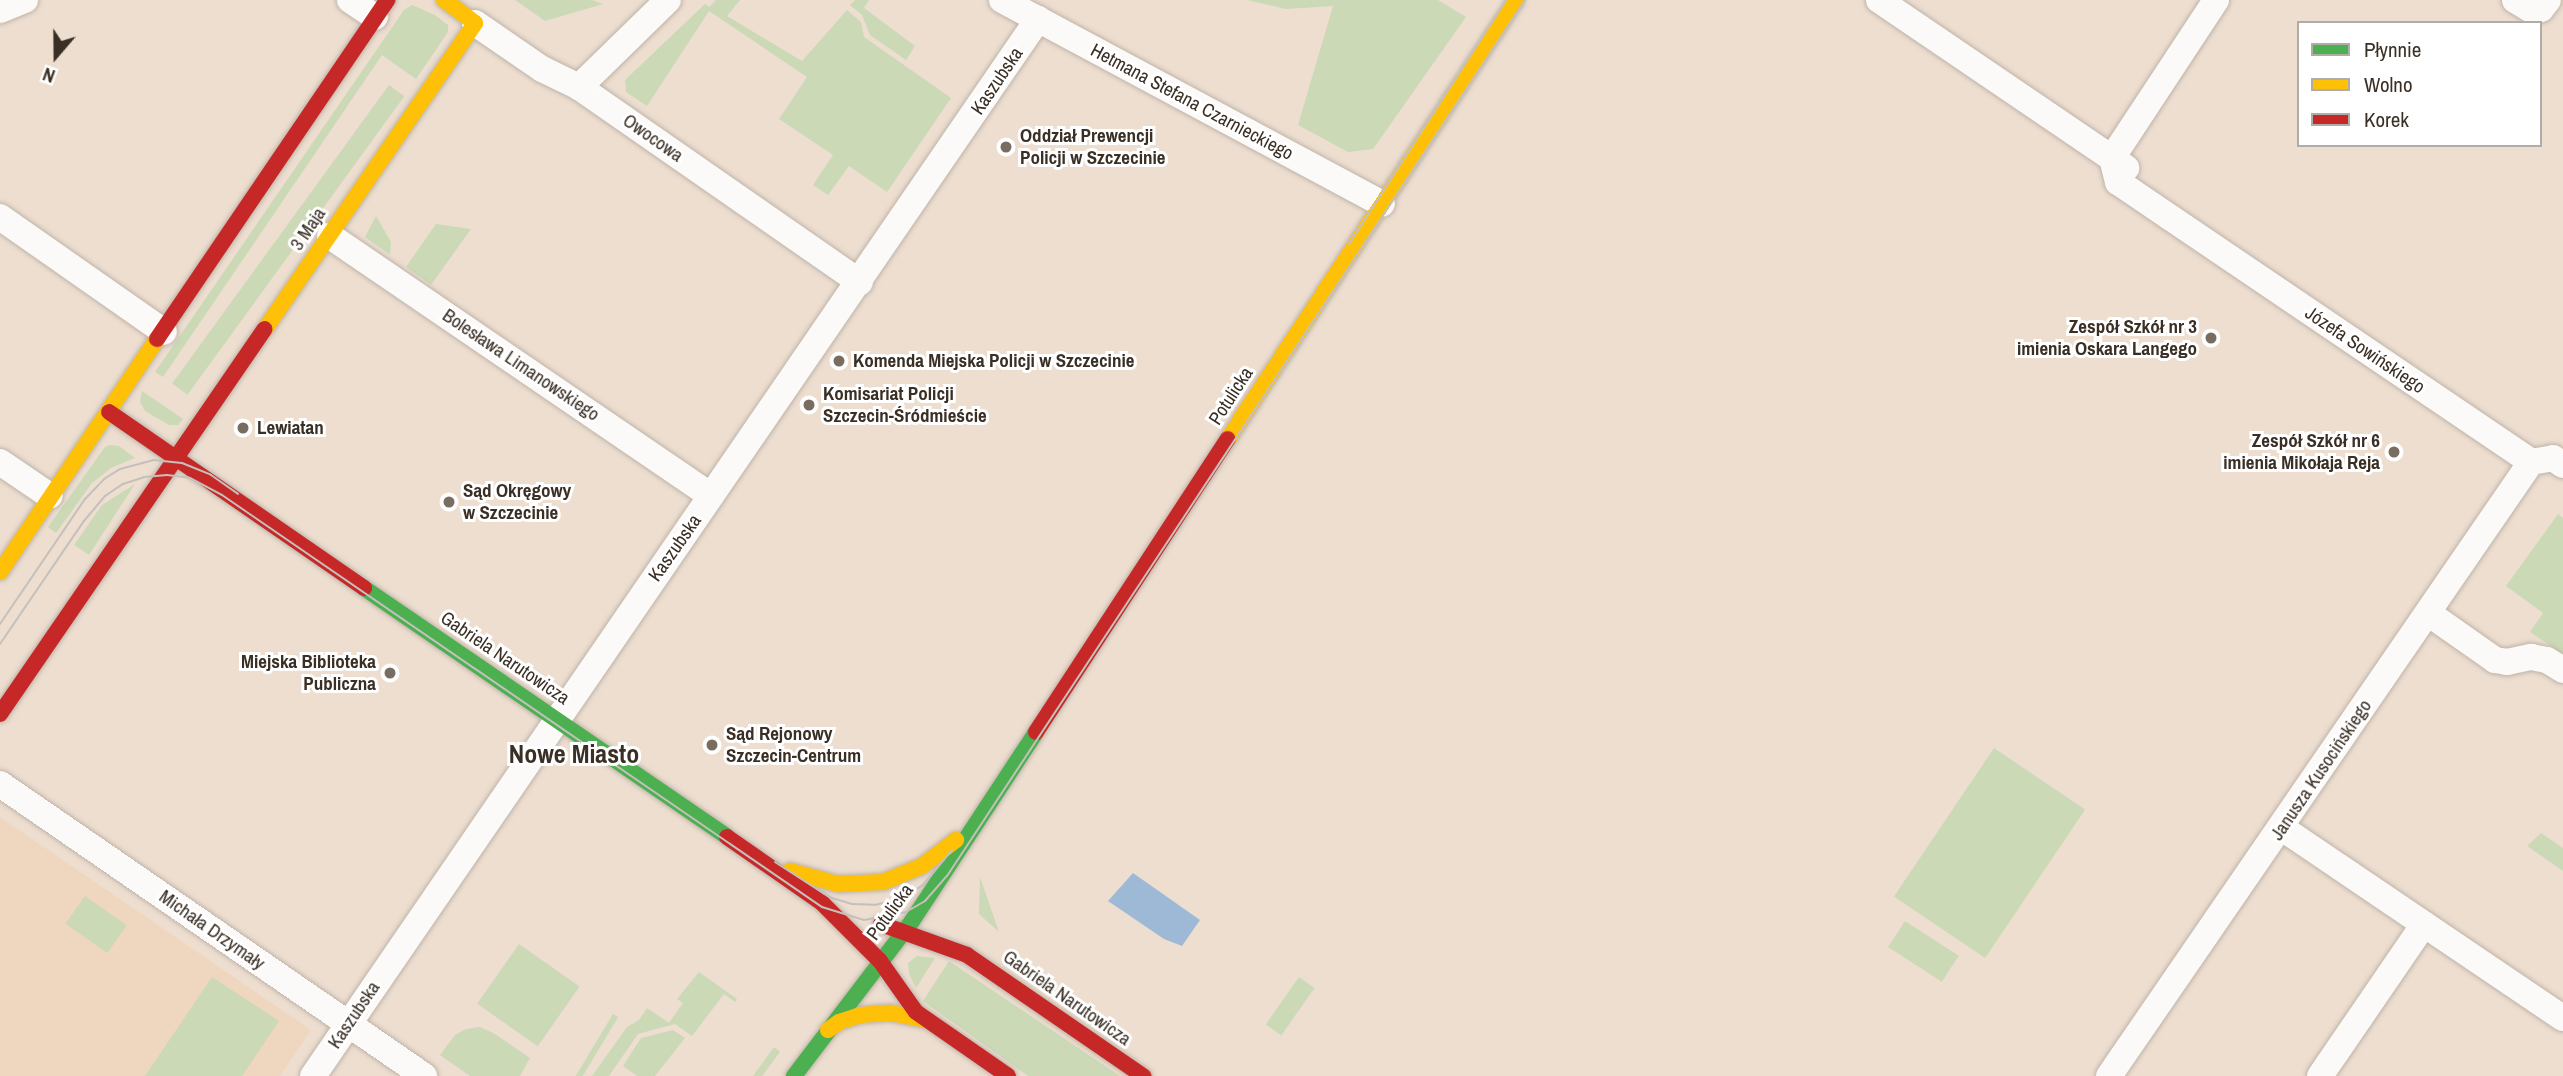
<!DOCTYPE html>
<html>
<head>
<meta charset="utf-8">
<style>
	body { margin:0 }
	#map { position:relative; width:2563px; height:1076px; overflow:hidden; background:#edded0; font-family:"Archivo Narrow",sans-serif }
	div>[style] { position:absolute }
	.built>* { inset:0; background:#efd6bf }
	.green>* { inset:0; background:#cbd9b6; transform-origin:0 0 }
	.water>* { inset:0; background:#9eb9d5 }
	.roads { filter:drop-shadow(0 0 2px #bfb4a8) drop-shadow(0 0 2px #bfb4a8) }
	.street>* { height:26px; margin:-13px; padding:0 13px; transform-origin:13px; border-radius:13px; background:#fcfaf8 }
	.fast>* { height:16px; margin:-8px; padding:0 8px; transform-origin:8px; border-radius:8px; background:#4caf50 }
	.slow>* { height:16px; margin:-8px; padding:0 8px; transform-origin:8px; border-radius:8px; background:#ffc107 }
	.jam>* { height:16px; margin:-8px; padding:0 8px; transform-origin:8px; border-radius:8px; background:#c62828 }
	.tram>* { height:2px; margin:-1px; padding:0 1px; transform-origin:1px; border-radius:1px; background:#c4c0bc }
	.dots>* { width:19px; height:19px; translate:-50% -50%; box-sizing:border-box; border:4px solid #fff; border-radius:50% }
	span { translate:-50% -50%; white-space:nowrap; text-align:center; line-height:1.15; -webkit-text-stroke:6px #fff; paint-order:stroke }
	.street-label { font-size:19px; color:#3a2f25 }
	.poi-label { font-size:19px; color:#3a2f25; font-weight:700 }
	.left { translate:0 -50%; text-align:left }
	.right { translate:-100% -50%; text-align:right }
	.district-label { font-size:26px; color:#3a2f25; font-weight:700 }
	.legend { position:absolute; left:2297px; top:21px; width:245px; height:126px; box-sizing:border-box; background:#fff; border:2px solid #b0aca8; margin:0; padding:9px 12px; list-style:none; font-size:21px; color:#3a2f25 }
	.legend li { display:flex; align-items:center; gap:14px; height:35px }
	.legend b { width:35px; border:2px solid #b0aca8 }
	.north { position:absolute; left:21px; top:21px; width:70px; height:70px; -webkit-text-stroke:5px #fff; paint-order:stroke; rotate:200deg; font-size:19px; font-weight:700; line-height:28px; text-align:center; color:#3a2f25 }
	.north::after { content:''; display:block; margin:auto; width:24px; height:32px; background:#3a2f25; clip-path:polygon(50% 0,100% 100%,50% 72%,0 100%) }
</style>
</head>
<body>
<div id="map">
	<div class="built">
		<div style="clip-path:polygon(0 817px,311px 1030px,280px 1076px,0 1076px)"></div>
	</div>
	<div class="green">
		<div style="clip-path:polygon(515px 0,592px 0,603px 4px,545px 21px)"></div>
		<div style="clip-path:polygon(716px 0,740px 0,727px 16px,802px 61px,847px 10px,861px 22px,864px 37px,951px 98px,887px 192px,849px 166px,828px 195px,813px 185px,833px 155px,779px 119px,807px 77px,709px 11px,647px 106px,626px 92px,625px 80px,705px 4px,709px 7px)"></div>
		<div style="clip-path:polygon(855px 0,869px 0,864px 8px,915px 46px,906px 60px,870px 35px,862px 15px,850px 5px)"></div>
		<div style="clip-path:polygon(1247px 0,1438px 0,1466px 17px,1373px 149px,1348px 152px,1298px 125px,1333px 6px,1286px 9px)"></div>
		<div style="clip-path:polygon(412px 5px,435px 15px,448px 25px,448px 32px,416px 79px,382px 55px,163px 377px,155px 372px,404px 10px)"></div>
		<div style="left:389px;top:85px;width:19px;height:369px;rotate:36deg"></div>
		<div style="clip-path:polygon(376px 216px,391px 242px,390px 255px,365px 237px)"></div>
		<div style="clip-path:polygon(436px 224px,471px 229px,431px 285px,406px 267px)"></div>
		<div style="clip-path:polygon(142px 391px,183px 419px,178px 425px,169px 425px,145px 411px,140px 402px)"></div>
		<div style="clip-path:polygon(109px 445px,119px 446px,135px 458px,111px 468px,92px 483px,56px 533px,48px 527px,105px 447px)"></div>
		<div style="clip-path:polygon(135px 484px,89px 555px,74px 545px,102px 505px)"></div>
		<div style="clip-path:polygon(2558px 514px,2563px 518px,2563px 654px,2530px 632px,2543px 613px,2506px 586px)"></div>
		<div style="left:1994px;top:748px;width:110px;height:179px;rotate:34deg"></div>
		<div style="clip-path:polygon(2541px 833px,2563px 848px,2563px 871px,2527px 846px)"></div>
		<div style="clip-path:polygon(980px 877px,999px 932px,979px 914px)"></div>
		<div style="left:85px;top:896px;width:51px;height:34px;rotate:35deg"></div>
		<div style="left:1905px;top:921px;width:64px;height:31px;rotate:33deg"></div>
		<div style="left:519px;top:944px;width:74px;height:73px;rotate:35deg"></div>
		<div style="clip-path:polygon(917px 956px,935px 958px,916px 988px,909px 974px,908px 963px)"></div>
		<div style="clip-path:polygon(949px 961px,1120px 1076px,1028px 1076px,923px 1001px)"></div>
		<div style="clip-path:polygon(699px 972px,737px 999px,735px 1002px,724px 994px,692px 1036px,675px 1024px,638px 1034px,609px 1076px,592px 1076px,627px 1027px,639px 1020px,647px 1008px,669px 1023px,683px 1003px,677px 999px)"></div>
		<div style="clip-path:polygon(212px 977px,279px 1021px,242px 1076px,145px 1076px)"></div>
		<div style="left:1299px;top:977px;width:19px;height:58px;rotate:35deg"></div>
		<div style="left:613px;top:1014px;width:6px;height:75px;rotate:31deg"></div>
		<div style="clip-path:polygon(480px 1027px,495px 1034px,530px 1058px,520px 1076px,470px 1076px,440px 1055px,455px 1035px,466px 1029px)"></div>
		<div style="clip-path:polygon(673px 1030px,685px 1038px,655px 1076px,637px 1076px,623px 1066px,641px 1038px)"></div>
		<div style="clip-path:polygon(774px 1047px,780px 1052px,762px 1076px,753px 1076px)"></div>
	</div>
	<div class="water">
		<div style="clip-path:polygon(1133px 873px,1200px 920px,1182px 946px,1164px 939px,1108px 901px)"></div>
	</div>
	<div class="roads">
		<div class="street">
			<div style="left:350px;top:0;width:30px;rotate:34deg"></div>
			<div style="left:1002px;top:0;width:431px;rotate:28.2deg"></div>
			<div style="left:1879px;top:0;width:299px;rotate:34.2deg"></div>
			<div style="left:2515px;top:0;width:21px;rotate:31deg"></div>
			<div style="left:2533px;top:11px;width:8px;rotate:-14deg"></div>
			<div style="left:2541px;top:9px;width:11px;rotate:-52deg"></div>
			<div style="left:0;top:10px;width:27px;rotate:-22deg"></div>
			<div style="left:475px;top:23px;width:81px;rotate:34.5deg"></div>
			<div style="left:542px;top:69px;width:41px;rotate:25.9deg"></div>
			<div style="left:579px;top:87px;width:342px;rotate:34.8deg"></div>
			<div style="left:579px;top:87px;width:124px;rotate:-44.3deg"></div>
			<div style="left:2112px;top:158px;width:25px;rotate:76deg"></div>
			<div style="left:2118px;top:182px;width:64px;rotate:34.2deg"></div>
			<div style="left:2171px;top:218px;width:435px;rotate:34.1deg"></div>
			<div style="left:2531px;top:462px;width:22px;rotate:-10deg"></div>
			<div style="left:2553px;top:458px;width:12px;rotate:35deg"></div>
			<div style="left:2112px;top:158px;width:189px;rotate:-56.6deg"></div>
			<div style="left:0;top:217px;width:200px;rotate:35deg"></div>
			<div style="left:330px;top:236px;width:461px;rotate:34.3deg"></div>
			<div style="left:0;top:462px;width:60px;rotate:34.2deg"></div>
			<div style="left:2428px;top:613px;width:82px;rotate:35deg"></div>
			<div style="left:2495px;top:660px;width:12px;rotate:9deg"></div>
			<div style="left:2507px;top:662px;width:25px;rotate:-12deg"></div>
			<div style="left:2531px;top:657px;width:16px;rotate:11deg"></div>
			<div style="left:2547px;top:660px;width:19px;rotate:32deg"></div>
			<div style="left:0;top:784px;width:515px;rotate:34.55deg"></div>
			<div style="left:2282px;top:828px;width:339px;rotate:34.1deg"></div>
			<div style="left:313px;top:1076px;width:1282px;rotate:-55.55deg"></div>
			<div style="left:2109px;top:1076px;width:745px;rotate:-55.5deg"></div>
			<div style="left:2320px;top:1076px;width:184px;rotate:-55.6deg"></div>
		</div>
		<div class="fast">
			<div style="left:364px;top:588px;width:440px;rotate:34.4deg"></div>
			<div style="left:794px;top:1076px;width:195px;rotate:-52.7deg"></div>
			<div style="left:912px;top:921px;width:226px;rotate:-56.7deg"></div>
		</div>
		<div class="slow">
			<div style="left:265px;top:329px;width:371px;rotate:-55.5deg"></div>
			<div style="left:475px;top:23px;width:39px;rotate:-143deg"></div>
			<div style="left:1228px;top:439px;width:525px;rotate:-56.73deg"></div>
			<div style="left:0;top:572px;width:281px;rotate:-56deg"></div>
			<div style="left:790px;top:871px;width:50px;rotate:15.2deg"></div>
			<div style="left:838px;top:884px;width:45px;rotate:-2.5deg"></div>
			<div style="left:883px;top:882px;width:42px;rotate:-22.3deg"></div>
			<div style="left:922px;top:866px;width:43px;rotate:-37.4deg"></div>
			<div style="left:828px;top:1030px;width:14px;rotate:-36deg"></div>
			<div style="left:839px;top:1022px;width:22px;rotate:-18deg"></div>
			<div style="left:860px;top:1015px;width:31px;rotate:-4deg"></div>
			<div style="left:891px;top:1013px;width:36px;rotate:11deg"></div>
		</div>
		<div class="jam">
			<div style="left:157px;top:339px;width:410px;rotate:-55.8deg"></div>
			<div style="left:109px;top:412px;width:310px;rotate:34.6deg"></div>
			<div style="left:0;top:714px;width:467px;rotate:-55.5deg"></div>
			<div style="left:1036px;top:732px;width:350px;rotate:-56.8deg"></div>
			<div style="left:727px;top:837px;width:116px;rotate:34.8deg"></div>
			<div style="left:822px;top:903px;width:82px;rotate:45deg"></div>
			<div style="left:880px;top:961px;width:62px;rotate:54.8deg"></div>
			<div style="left:916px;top:1012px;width:112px;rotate:34.8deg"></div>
			<div style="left:881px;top:924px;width:91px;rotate:19.8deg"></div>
			<div style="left:967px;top:955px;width:214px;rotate:34.5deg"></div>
		</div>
	</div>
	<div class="tram">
		<div style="left:1349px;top:244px;width:290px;rotate:-57.2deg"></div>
		<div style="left:0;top:624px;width:151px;rotate:-55.8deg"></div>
		<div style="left:85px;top:499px;width:28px;rotate:-46deg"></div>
		<div style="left:104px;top:479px;width:19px;rotate:-32deg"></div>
		<div style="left:120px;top:469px;width:34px;rotate:-15deg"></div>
		<div style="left:153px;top:460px;width:29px;rotate:6deg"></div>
		<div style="left:182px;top:463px;width:31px;rotate:22deg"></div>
		<div style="left:211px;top:475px;width:33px;rotate:35deg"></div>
		<div style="left:0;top:644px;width:149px;rotate:-55.7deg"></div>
		<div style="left:84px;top:521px;width:33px;rotate:-50deg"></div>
		<div style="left:105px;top:496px;width:22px;rotate:-34deg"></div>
		<div style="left:123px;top:484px;width:22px;rotate:-18deg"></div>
		<div style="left:144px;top:477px;width:23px;rotate:-5deg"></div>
		<div style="left:167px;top:475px;width:23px;rotate:7deg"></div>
		<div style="left:190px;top:478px;width:36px;rotate:28deg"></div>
		<div style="left:222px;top:495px;width:728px;rotate:34.48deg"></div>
		<div style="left:822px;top:907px;width:44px;rotate:17.2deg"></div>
		<div style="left:864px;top:920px;width:43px;rotate:-10.8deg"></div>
		<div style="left:906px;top:912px;width:22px;rotate:-30deg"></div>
		<div style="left:925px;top:901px;width:33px;rotate:-49deg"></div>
		<div style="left:947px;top:876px;width:1050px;rotate:-56.58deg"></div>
		<div style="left:775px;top:862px;width:64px;rotate:32.9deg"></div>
		<div style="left:829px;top:897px;width:24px;rotate:17deg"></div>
		<div style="left:852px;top:904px;width:23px;rotate:2deg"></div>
		<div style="left:875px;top:905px;width:29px;rotate:-14deg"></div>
		<div style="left:903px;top:898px;width:24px;rotate:-33deg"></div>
		<div style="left:923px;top:885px;width:45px;rotate:-50.4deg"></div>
	</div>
	<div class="dots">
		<div style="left:1006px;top:147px;background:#796c61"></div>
		<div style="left:2211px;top:338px;background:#796c61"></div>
		<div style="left:839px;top:361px;background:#796c61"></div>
		<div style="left:809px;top:405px;background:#796c61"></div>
		<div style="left:243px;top:428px;background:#796c61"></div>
		<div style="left:2394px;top:452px;background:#796c61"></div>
		<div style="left:449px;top:502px;background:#796c61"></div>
		<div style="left:390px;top:673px;background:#796c61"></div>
		<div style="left:712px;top:745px;background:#796c61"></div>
	</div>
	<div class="street-label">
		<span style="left:997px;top:81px;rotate:-56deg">Kaszubska</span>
		<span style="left:1192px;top:102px;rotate:28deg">Hetmana Stefana Czarnieckiego</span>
		<span style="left:653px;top:138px;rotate:35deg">Owocowa</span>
		<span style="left:308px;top:229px;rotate:-56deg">3 Maja</span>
		<span style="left:2365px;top:350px;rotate:34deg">Józefa Sowińskiego</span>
		<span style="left:521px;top:365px;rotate:34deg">Bolesława Limanowskiego</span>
		<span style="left:1231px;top:396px;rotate:-57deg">Potulicka</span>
		<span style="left:675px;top:548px;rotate:-55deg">Kaszubska</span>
		<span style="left:505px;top:658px;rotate:34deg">Gabriela Narutowicza</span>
		<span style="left:2321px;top:770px;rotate:-56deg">Janusza Kusocińskiego</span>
		<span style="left:890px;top:912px;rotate:-54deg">Potulicka</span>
		<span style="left:212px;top:930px;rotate:35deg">Michała Drzymały</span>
		<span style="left:1067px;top:998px;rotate:35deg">Gabriela Narutowicza</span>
		<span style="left:354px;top:1015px;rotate:-56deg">Kaszubska</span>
	</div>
	<div class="poi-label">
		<span class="left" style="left:1020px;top:147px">Oddział Prewencji<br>Policji w Szczecinie</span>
		<span class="right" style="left:2197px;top:338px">Zespół Szkół nr 3<br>imienia Oskara Langego</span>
		<span class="left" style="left:853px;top:361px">Komenda Miejska Policji w Szczecinie</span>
		<span class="left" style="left:823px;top:405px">Komisariat Policji<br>Szczecin-Śródmieście</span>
		<span class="left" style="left:257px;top:428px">Lewiatan</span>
		<span class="right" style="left:2380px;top:452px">Zespół Szkół nr 6<br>imienia Mikołaja Reja</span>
		<span class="left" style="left:463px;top:502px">Sąd Okręgowy<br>w Szczecinie</span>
		<span class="right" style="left:376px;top:673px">Miejska Biblioteka<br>Publiczna</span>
		<span class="left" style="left:726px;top:745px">Sąd Rejonowy<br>Szczecin-Centrum</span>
	</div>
	<div class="district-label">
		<span style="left:574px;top:754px">Nowe Miasto</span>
	</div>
	<ul class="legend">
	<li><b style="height:9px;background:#4caf50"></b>Płynnie</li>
	<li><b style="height:9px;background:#ffc107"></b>Wolno</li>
	<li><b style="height:9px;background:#c62828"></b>Korek</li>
	</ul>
	<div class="north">N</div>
</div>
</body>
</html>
